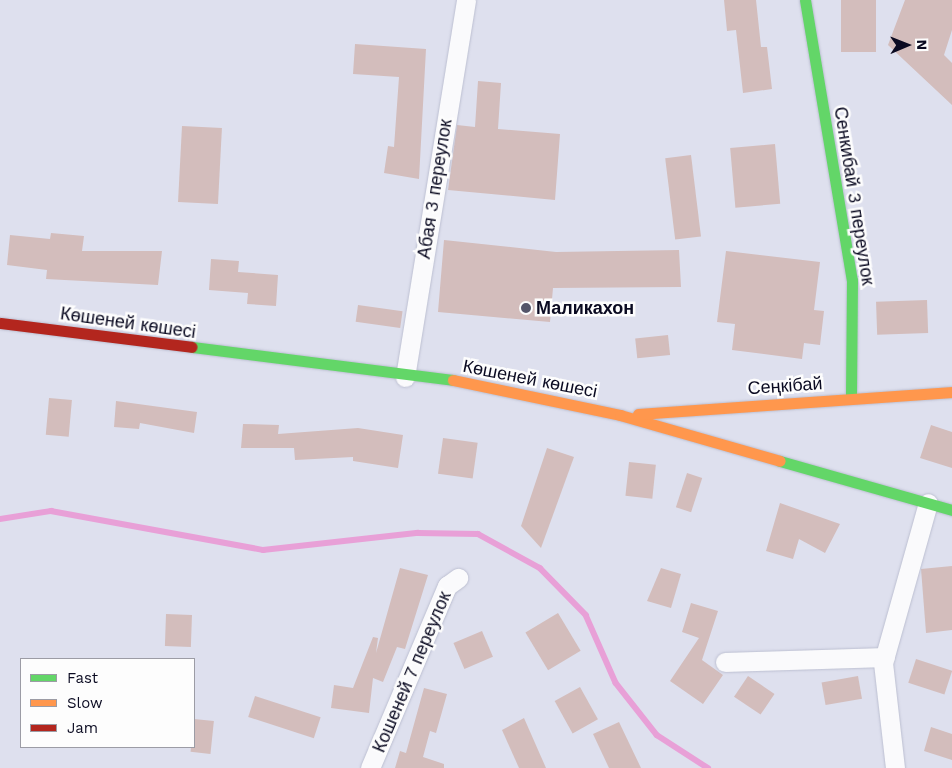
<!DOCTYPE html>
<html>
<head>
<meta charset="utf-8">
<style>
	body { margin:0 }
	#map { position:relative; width:952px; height:768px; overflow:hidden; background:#dee0ee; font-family:"Work Sans",sans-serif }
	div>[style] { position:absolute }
	.stream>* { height:5.5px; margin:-2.75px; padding:0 2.75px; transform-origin:2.75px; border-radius:2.75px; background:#e8a0d7 }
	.building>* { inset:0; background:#d3bdbc; transform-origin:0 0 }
	.roads { filter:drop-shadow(0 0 1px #bcbfd1) drop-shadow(0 0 1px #bcbfd1) }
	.street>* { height:19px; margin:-9.5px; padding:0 9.5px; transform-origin:9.5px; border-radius:9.5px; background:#fafafc }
	.fast>* { height:11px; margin:-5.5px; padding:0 5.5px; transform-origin:5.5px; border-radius:5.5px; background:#63d668 }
	.slow>* { height:11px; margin:-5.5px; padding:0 5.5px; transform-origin:5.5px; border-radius:5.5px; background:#ff974d }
	.jam>* { height:11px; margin:-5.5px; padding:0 5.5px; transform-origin:5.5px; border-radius:5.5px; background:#b3261e }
	.dots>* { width:14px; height:14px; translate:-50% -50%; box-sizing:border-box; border:2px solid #fdfdfd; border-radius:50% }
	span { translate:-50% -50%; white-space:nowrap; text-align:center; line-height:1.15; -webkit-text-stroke:5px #fdfdfd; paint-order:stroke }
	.street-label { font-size:18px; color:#0a0a21 }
	.poi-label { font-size:18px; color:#0a0a21; font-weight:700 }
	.left { translate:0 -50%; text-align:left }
	.legend { position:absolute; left:20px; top:658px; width:175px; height:90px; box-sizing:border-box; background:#fdfdfd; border:1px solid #9c9ca5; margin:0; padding:6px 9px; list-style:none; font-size:15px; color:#0a0a21 }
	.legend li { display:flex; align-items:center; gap:10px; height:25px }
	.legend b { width:25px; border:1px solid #9c9ca5 }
	.north { position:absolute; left:882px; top:20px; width:50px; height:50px; -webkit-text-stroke:4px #fdfdfd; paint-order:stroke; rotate:89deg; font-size:14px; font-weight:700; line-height:20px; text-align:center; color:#0a0a21 }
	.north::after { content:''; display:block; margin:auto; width:18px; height:22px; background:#0a0a21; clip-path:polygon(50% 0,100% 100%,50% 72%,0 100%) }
</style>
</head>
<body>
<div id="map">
	<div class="stream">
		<div style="left:0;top:519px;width:52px;rotate:-8.9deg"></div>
		<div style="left:51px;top:511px;width:216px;rotate:10.4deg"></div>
		<div style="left:263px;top:550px;width:156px;rotate:-6.3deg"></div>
		<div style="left:418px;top:533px;width:60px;rotate:1deg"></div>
		<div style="left:478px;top:534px;width:71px;rotate:28.7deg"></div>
		<div style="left:540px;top:568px;width:66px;rotate:45.6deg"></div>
		<div style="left:586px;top:615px;width:74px;rotate:66.2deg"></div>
		<div style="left:616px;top:683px;width:66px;rotate:51.7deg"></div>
		<div style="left:657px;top:735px;width:61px;rotate:32.9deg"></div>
	</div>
	<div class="building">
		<div style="clip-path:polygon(724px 0,756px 0,761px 47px,767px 47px,772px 89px,743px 93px,736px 30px,727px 31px)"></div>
		<div style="left:841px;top:0;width:35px;height:52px"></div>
		<div style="clip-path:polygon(905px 0,952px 0,952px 30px,944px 55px,952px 63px,952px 105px,888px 45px)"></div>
		<div style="clip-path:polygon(355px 44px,426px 49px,419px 179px,384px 173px,388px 146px,394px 147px,399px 77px,353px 74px)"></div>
		<div style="clip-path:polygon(478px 81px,501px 83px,498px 129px,560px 134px,555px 200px,448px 190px,457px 125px,475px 127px)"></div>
		<div style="left:182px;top:126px;width:40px;height:76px;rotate:3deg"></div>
		<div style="left:775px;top:144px;width:60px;height:45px;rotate:85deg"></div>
		<div style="left:691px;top:155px;width:82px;height:26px;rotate:83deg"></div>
		<div style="clip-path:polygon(51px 233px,84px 236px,82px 251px,162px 251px,158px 285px,46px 279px,47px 270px,7px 265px,10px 235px,50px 239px)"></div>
		<div style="clip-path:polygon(444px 240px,556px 252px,679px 250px,681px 287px,553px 288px,550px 322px,438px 312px)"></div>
		<div style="clip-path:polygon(726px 251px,820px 262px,814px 310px,824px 311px,820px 345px,804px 343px,802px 359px,732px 350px,735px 324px,717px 322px)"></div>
		<div style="clip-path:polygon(211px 259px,239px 261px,238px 272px,278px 275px,276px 306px,247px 304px,248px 293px,209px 290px)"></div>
		<div style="left:927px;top:300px;width:33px;height:51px;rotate:88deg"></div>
		<div style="left:358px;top:305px;width:45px;height:17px;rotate:8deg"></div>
		<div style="left:668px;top:335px;width:20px;height:33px;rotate:84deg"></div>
		<div style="left:49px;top:398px;width:23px;height:37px;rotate:5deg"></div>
		<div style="clip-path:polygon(116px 401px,197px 412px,194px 433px,140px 423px,139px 429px,114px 427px)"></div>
		<div style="clip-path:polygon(243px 424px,279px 425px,278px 434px,358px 428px,403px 435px,398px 468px,353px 461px,353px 457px,295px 460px,294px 448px,241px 448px)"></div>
		<div style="clip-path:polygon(931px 425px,952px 432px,952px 468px,920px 458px)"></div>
		<div style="left:443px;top:438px;width:35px;height:36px;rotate:8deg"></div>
		<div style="clip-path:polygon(547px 448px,574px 457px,541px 548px,521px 526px)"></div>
		<div style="left:629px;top:462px;width:27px;height:34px;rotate:6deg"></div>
		<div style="left:687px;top:473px;width:16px;height:36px;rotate:18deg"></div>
		<div style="clip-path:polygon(780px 503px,840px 524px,825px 553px,799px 539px,793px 559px,766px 551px)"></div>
		<div style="clip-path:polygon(952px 566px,952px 630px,926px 633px,921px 569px)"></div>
		<div style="clip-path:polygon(400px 568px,428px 575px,405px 649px,397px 647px,383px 682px,373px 678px,369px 713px,331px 708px,334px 685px,353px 688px,373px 637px,378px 638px,376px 653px)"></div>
		<div style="clip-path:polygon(661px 568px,681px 574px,671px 608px,647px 601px)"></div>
		<div style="clip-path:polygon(691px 603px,718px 611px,702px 660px,723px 675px,703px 704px,670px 681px,699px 638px,682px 632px)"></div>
		<div style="left:558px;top:613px;width:44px;height:38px;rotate:59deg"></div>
		<div style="left:166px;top:614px;width:26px;height:32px;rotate:2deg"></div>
		<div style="left:482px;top:631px;width:28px;height:31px;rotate:67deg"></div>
		<div style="left:916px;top:659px;width:38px;height:25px;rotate:18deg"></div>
		<div style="left:748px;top:676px;width:32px;height:25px;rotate:34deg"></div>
		<div style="left:858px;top:676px;width:23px;height:37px;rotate:80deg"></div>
		<div style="left:580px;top:687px;width:37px;height:29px;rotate:61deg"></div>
		<div style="clip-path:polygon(424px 688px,447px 694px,436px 733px,430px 731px,423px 757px,444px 764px,444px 768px,395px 768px,400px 751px,406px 753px)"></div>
		<div style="left:255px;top:696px;width:69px;height:22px;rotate:18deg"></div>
		<div style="clip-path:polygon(524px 718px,546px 768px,519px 768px,502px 730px)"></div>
		<div style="left:194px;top:719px;width:20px;height:33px;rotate:6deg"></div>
		<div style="clip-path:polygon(619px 722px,641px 768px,609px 768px,593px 734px)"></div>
		<div style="clip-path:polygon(931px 727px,952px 734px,952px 760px,924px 751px)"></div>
	</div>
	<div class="roads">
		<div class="street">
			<div style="left:405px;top:377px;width:382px;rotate:-80.8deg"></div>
			<div style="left:725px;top:662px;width:160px;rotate:-1.8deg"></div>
			<div style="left:370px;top:768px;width:198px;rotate:-67.1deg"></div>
			<div style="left:447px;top:586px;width:14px;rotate:-36deg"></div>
			<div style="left:895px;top:768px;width:106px;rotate:-96.5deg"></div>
			<div style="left:883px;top:663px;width:166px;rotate:-74.3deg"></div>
		</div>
		<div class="fast">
			<div style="left:805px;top:0;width:284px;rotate:80.5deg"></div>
			<div style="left:852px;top:280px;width:118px;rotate:90.5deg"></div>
			<div style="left:192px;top:347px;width:263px;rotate:7.2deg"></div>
			<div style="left:780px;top:461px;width:179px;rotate:15.9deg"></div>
		</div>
		<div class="slow">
			<div style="left:453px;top:380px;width:171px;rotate:11.8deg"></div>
			<div style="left:620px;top:415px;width:166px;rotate:16deg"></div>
			<div style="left:638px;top:414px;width:315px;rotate:-4deg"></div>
		</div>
		<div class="jam">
			<div style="left:0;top:323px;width:193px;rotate:7.1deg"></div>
		</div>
	</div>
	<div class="dots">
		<div style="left:526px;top:308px;background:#545569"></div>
	</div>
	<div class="street-label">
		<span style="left:435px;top:189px;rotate:-81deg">Абая 3 переулок</span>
		<span style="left:854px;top:196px;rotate:81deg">Сенкибай 3 переулок</span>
		<span style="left:128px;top:323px;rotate:8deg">Көшеней көшесі</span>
		<span style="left:530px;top:379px;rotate:11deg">Көшеней көшесі</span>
		<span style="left:785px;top:386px;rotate:-4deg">Сеңкібай</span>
		<span style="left:412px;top:672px;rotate:-67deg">Кошеней 7 переулок</span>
	</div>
	<div class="poi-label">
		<span class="left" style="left:536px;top:308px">Маликахон</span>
	</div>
	<ul class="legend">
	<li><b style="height:6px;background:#63d668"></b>Fast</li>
	<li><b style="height:6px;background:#ff974d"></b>Slow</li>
	<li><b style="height:6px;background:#b3261e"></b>Jam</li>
	</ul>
	<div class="north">N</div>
</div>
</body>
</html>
